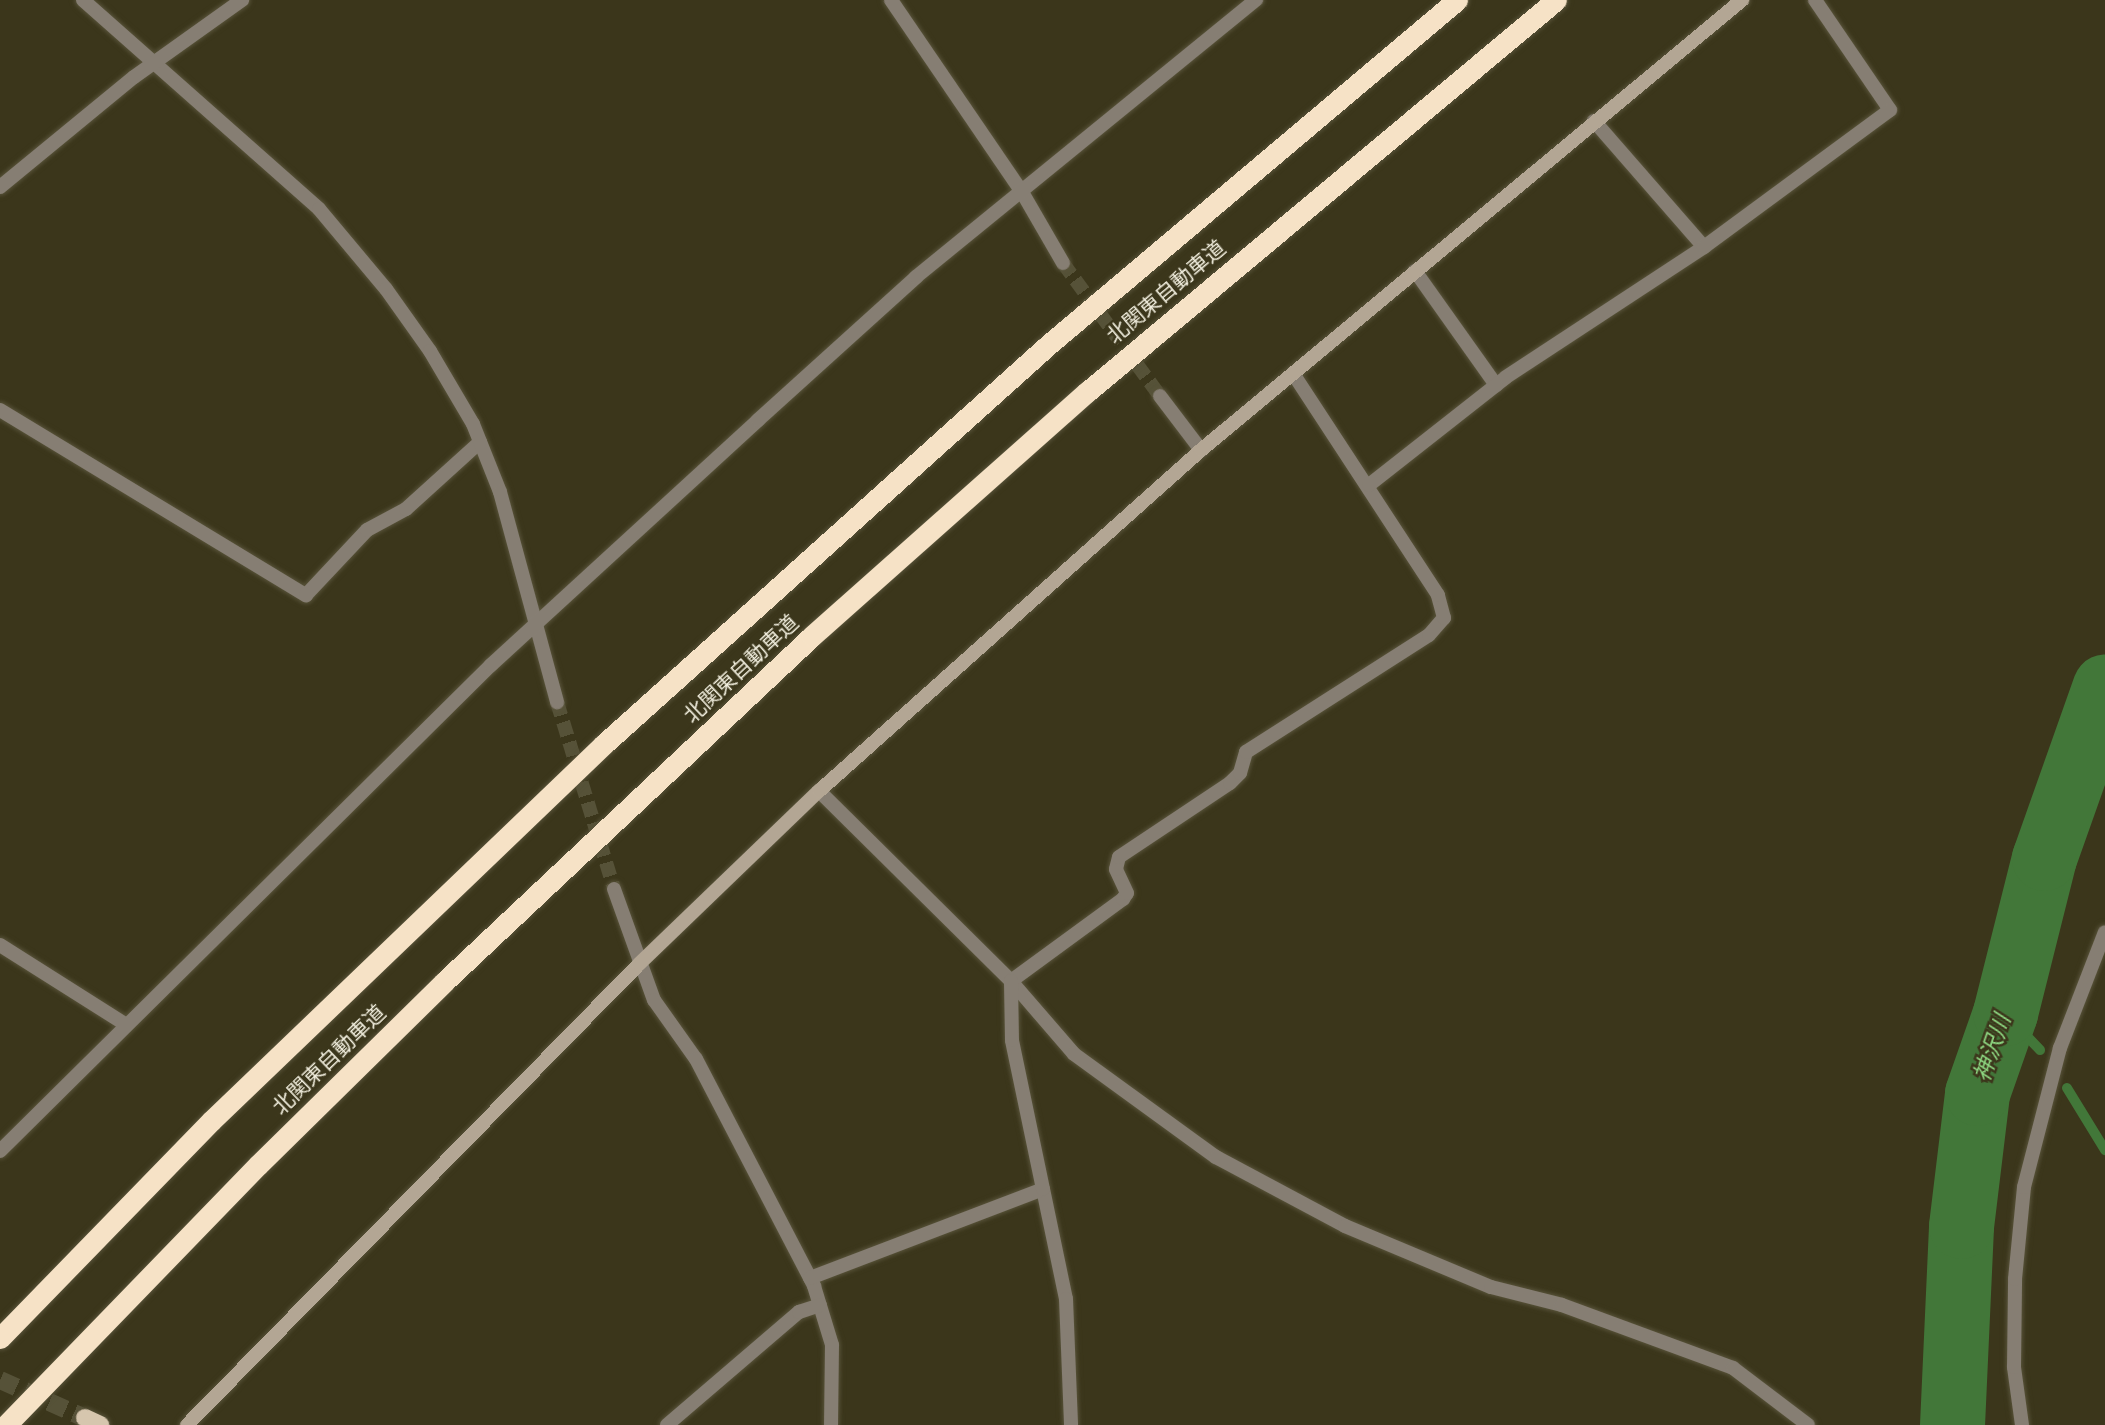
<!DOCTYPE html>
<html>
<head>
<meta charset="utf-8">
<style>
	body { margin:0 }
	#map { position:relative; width:2105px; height:1425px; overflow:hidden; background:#3b361b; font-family:Montserrat,"Noto Sans JP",sans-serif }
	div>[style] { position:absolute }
	.stream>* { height:10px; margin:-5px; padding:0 5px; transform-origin:5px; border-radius:5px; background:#427739 }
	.river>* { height:65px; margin:-32.5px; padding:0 32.5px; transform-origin:32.5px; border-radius:32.5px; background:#427739 }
	.street-tunnel>* { height:14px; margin-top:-7px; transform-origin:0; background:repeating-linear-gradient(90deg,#565238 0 14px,transparent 0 21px) }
	.primary-tunnel>* { height:18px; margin-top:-9px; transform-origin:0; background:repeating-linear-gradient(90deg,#565238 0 18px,transparent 0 27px) }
	.roads { filter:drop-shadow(0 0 2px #58533a) drop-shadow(0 0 2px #58533a) }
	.lane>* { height:14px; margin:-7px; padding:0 7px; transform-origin:7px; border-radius:7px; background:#867e73 }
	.street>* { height:14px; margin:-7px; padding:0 7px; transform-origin:7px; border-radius:7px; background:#867e73 }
	.secondary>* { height:14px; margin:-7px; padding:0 7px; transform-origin:7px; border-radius:7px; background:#b3a694 }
	.primary>* { height:18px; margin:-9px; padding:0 9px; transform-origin:9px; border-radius:9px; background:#d6c6ae }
	.highway>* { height:21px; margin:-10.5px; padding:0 10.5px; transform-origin:10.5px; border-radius:10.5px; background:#f6e2c6 }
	span { translate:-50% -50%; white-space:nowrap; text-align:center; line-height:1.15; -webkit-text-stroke:5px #3b361b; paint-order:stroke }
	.street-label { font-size:21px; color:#f1eede }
	.water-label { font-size:23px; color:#8ed882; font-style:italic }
</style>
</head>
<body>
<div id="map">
	<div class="stream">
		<div style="left:2005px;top:1013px;width:51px;rotate:46.6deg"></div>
		<div style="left:2067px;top:1088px;width:73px;rotate:58.5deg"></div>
	</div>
	<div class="river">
		<div style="left:1952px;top:1425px;width:199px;rotate:-87.4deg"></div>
		<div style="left:1961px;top:1226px;width:134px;rotate:-83.1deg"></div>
		<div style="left:1977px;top:1093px;width:85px;rotate:-70.7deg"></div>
		<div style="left:2005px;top:1013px;width:160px;rotate:-75.9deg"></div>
		<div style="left:2044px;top:858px;width:182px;rotate:-70.5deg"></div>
	</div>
	<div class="street-tunnel">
		<div style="left:1063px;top:263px;width:165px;rotate:53.9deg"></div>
		<div style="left:557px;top:702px;width:195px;rotate:73deg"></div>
	</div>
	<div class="primary-tunnel">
		<div style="left:0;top:1380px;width:93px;rotate:24.1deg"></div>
	</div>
	<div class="roads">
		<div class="lane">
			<div style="left:1815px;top:0;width:133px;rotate:55.7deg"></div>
			<div style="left:1594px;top:121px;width:167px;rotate:48.9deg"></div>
			<div style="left:1415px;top:271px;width:140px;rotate:54.6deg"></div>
			<div style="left:0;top:410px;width:358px;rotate:31.2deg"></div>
			<div style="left:306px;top:595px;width:89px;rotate:-46.8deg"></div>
			<div style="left:367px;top:530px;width:44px;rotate:-28.3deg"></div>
			<div style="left:406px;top:509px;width:100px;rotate:-42.2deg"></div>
			<div style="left:819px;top:791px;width:270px;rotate:44.7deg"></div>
			<div style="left:1011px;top:981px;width:96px;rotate:49.2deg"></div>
			<div style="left:1074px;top:1054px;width:175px;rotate:36deg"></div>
			<div style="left:1216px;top:1157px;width:146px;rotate:28.1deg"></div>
			<div style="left:1345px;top:1226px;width:158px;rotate:22.7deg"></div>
			<div style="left:1491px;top:1287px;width:73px;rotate:14.2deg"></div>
			<div style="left:1562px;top:1305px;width:182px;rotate:20.2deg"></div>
			<div style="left:1733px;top:1368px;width:94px;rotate:37.2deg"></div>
			<div style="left:1011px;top:981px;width:139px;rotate:-36.2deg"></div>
			<div style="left:1123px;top:899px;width:7px;rotate:-56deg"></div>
			<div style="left:1127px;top:893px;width:26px;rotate:-115deg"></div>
			<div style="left:1116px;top:869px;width:12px;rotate:-76deg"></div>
			<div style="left:1119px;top:857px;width:133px;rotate:-33.7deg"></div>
			<div style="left:1230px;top:783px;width:14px;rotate:-45deg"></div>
			<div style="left:1240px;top:773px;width:22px;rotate:-74deg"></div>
			<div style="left:1246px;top:752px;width:217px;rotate:-32.6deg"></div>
			<div style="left:1429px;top:635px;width:23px;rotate:-49deg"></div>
			<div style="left:1444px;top:618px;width:24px;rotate:-105deg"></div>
			<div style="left:1438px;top:595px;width:265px;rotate:-123.2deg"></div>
			<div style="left:1043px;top:1189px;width:112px;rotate:78.2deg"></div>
			<div style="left:1066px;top:1299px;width:126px;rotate:87.7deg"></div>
			<div style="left:2022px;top:1425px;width:59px;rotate:-97.9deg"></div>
			<div style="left:2014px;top:1367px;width:88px;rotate:-89.3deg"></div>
			<div style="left:2015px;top:1279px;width:92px;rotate:-84.4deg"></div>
			<div style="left:2024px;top:1187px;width:144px;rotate:-75.5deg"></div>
			<div style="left:2060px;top:1048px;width:124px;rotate:-68.8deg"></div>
		</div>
		<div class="street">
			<div style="left:83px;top:0;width:315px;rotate:41.5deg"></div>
			<div style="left:319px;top:209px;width:104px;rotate:50.1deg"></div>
			<div style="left:386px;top:289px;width:76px;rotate:54.6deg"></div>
			<div style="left:430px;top:351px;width:85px;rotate:59.5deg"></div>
			<div style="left:473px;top:424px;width:73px;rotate:68.3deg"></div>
			<div style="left:500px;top:492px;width:218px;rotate:74.8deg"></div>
			<div style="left:891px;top:0;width:232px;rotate:55.7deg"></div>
			<div style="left:1022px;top:192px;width:82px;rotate:60deg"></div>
			<div style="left:0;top:187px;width:173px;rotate:-39.4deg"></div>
			<div style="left:134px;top:77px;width:133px;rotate:-35.5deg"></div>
			<div style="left:1160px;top:396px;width:68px;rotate:52.8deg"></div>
			<div style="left:1369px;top:485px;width:174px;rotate:-38.2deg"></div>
			<div style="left:1506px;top:377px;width:237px;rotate:-33.3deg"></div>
			<div style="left:1704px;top:247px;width:231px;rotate:-36.4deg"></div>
			<div style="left:614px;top:889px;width:118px;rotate:70.2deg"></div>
			<div style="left:654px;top:1000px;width:72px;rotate:54.6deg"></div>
			<div style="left:696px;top:1059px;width:256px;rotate:62.5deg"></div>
			<div style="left:814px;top:1286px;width:62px;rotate:73deg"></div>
			<div style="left:832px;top:1345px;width:80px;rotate:90.7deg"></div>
			<div style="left:0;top:945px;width:148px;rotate:32.3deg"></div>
			<div style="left:0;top:1151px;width:691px;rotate:-44.71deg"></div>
			<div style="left:491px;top:665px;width:362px;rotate:-42.5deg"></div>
			<div style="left:758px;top:420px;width:213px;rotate:-42.1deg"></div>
			<div style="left:916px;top:277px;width:439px;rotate:-39.2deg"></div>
			<div style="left:810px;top:1278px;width:249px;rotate:-20.9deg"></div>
			<div style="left:1043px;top:1189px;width:152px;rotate:-101.8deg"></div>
			<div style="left:1012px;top:1040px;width:59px;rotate:-91deg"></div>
			<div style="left:667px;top:1425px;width:174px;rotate:-40.6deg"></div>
			<div style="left:799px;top:1312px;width:22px;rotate:-18deg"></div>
		</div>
		<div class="secondary">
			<div style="left:187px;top:1425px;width:646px;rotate:-45.56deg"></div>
			<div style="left:639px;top:964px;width:250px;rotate:-43.9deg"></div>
			<div style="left:819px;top:791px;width:512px;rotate:-41.75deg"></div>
			<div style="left:1201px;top:450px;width:704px;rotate:-39.75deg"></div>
		</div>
		<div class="primary">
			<div style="left:85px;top:1418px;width:17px;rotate:25deg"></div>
		</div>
		<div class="highway">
			<div style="left:0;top:1338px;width:303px;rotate:-45.8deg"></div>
			<div style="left:211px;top:1121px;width:545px;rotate:-43.81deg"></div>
			<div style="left:604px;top:744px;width:597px;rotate:-41.94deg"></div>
			<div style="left:1048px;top:345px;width:535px;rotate:-40.15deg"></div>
			<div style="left:6px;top:1425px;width:362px;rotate:-45.9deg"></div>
			<div style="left:258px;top:1165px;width:262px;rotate:-44.5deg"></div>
			<div style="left:445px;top:981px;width:504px;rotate:-43.23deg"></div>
			<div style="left:812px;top:636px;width:368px;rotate:-41.6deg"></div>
			<div style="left:1087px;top:392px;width:611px;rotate:-39.89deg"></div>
		</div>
	</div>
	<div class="street-label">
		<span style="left:1166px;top:292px;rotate:-40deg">北関東自動車道</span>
		<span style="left:741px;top:669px;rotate:-43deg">北関東自動車道</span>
		<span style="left:329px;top:1060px;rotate:-44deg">北関東自動車道</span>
	</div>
	<div class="water-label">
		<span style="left:1992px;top:1048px;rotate:-71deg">神沢川</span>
	</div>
</div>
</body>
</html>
